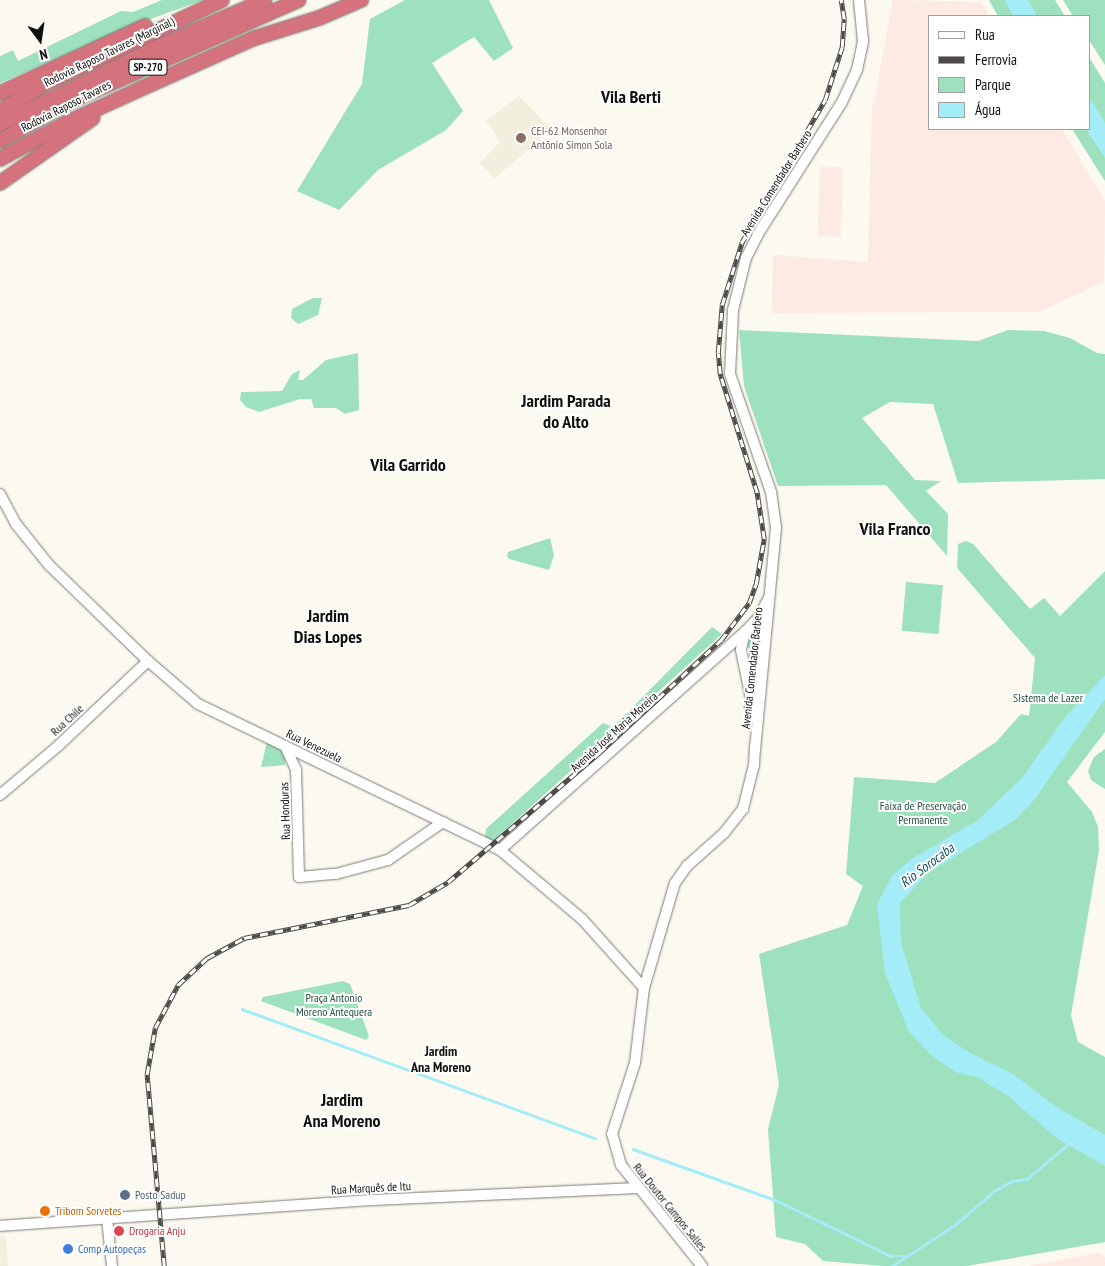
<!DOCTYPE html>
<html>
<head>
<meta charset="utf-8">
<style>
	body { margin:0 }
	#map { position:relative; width:1105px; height:1266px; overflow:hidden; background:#fbf9f0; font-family:"PT Sans Narrow",sans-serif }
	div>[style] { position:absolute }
	.built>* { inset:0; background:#f2efde }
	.industrial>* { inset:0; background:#fdeae2; transform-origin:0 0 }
	.green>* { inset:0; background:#9ee1be; transform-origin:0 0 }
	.water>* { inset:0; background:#a3ecf8 }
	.stream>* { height:2.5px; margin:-1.25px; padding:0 1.25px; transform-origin:1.25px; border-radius:1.25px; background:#a3ecf8 }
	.roads { filter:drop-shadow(0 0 1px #7d7b73) drop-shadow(0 0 1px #7d7b73) }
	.secondary>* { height:10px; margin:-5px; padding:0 5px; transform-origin:5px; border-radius:5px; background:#fff }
	.highway>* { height:14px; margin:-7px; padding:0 7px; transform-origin:7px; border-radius:7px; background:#d4727d }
	.rail>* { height:4.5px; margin-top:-2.25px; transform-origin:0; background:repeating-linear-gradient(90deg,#fff 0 8px,#4c4b47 0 16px); box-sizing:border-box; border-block:1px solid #4c4b47 }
	.dots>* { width:14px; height:14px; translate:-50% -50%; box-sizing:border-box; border:2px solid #fff; border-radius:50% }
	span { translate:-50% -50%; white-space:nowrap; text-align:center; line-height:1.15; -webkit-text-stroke:4px #fff; paint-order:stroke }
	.shield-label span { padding:1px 4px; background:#fff; border:1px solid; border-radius:4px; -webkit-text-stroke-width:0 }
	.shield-label { font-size:11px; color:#0f0f0c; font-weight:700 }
	.street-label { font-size:12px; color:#0f0f0c }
	.education-label { font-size:12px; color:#785e54 }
	.left { translate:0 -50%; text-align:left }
	.park-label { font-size:12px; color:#25513c }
	.service-label { font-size:12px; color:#4e5e75 }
	.food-label { font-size:12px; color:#c56008 }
	.health-label { font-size:12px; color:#be3a42 }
	.shop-label { font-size:12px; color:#366cbe }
	.water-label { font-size:14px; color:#0c4b54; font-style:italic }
	.neighbourhood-label { font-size:14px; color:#0f0f0c; font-weight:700 }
	.district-label { font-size:18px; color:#0f0f0c; font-weight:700 }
	.legend { position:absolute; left:928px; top:15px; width:162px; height:115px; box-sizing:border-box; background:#fff; border:1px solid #9f9f9e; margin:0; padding:6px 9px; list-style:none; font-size:15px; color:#0f0f0c }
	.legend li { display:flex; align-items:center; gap:10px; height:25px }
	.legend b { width:25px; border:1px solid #9f9f9e }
	.north { position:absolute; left:15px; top:15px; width:50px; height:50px; -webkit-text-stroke:4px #fff; paint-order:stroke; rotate:166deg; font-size:14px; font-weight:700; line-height:20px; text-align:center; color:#0f0f0c }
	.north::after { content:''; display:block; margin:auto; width:18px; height:22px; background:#0f0f0c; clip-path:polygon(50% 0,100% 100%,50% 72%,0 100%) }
</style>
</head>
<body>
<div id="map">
	<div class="built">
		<div style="clip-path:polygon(519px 96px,552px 130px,495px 178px,480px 163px,500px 142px,486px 121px)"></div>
		<div style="clip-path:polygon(0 1235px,6px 1237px,8px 1266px,0 1266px)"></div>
	</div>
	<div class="industrial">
		<div style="clip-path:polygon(893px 0,980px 2px,990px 16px,929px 16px,929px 129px,1062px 129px,1105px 201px,1104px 281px,1040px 312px,772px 313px,773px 255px,868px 262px,872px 111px)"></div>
		<div style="left:820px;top:167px;width:23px;height:69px;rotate:2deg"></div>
		<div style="clip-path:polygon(1098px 1253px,1105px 1257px,1105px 1266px,1028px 1266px)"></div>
	</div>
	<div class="green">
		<div style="clip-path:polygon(162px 0,203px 0,137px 24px,0 83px,0 56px,13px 50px,18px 61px,121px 11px,133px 12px)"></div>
		<div style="clip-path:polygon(405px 0,489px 0,513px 48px,494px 61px,474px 37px,432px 63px,463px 111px,446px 130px,378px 170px,339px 210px,297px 191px,362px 84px,370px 19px)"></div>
		<div style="clip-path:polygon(989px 0,1055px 0,1065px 16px,998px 16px)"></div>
		<div style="clip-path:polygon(1063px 0,1105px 0,1105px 65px,1089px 40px,1089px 16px,1073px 16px)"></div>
		<div style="clip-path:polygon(1089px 57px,1105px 83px,1105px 181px,1072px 129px,1089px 129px)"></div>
		<div style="clip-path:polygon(313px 298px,322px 298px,318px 315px,298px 324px,291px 318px,292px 309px)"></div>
		<div style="clip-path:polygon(739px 330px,978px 341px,1008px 330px,1044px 331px,1070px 338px,1097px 353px,1105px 354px,1105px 479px,958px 483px,933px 404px,890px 402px,862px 418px,915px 480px,941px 481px,926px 491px,948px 514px,947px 556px,886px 485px,778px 486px,744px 386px)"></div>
		<div style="clip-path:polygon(358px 353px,359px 410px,345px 414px,336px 408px,314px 408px,311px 399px,300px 399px,259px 412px,246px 407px,240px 400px,241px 392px,282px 391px,292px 374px,300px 370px,298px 380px,303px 380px,326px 360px)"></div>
		<div style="clip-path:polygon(550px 538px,554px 555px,549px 570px,509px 559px,507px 556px,508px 552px)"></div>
		<div style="clip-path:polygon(966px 541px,973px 544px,1030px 609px,1044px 598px,1060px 616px,1105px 571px,1105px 732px,1067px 782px,1092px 812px,1098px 827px,1099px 850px,1071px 1015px,1078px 1042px,1105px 1057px,1105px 1242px,967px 1266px,883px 1266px,823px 1261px,805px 1244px,776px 1237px,768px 1129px,779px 1085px,759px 954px,847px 925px,863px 886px,846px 874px,854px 777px,935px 783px,996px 742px,1021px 714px,1029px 716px,1035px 658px,957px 568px,958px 544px)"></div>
		<div style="left:906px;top:582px;width:37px;height:49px;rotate:5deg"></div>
		<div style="clip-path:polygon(769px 605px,759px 670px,754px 671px,750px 669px,747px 636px)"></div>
		<div style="clip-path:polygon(712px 627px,722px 634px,492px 842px,485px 836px,486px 829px,603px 723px,613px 727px)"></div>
		<div style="clip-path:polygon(267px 742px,285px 752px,285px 765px,261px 767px)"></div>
		<div style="clip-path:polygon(1105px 749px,1105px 789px,1091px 780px,1088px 771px,1094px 757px)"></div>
		<div style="clip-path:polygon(343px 981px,350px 984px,369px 1036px,366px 1040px,261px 1001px,263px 997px)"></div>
	</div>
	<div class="water">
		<div style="clip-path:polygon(1005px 0,1028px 0,1037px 16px,1013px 16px)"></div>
		<div style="clip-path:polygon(1089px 97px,1105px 123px,1105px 158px,1086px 129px,1089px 129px)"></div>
		<div style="clip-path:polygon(1105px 675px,1105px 699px,1034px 800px,1015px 820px,928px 873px,900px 903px,901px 943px,921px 1008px,943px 1035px,970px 1053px,1013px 1074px,1055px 1106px,1105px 1135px,1105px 1166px,1058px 1139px,1008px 1096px,977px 1077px,955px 1072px,932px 1056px,909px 1032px,885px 973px,877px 904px,892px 876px,910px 860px,978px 820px,1022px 778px,1066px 716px)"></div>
	</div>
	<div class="stream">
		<div style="left:242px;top:1009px;width:376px;rotate:20.1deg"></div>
		<div style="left:633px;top:1149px;width:154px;rotate:19.7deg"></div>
		<div style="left:778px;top:1201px;width:126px;rotate:26deg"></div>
		<div style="left:891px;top:1256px;width:13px"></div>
		<div style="left:892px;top:1266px;width:77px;rotate:-33.3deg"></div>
		<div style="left:956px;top:1224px;width:50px;rotate:-41deg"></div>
		<div style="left:994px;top:1191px;width:21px;rotate:-29deg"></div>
		<div style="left:1012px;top:1181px;width:15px;rotate:-8deg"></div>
		<div style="left:1027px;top:1179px;width:52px;rotate:-40.4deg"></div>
		<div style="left:1067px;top:1145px;width:6px"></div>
	</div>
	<div class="roads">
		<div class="secondary">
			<div style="left:0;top:494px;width:34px;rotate:62deg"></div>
			<div style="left:16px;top:524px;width:53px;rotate:51.2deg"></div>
			<div style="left:49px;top:565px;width:138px;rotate:44.1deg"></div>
			<div style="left:148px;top:661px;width:66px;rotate:40.7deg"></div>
			<div style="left:198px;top:704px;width:335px;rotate:25.8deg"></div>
			<div style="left:500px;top:850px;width:107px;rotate:40.1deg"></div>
			<div style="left:582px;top:919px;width:93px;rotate:48.1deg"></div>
			<div style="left:745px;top:632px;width:18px;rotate:103deg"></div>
			<div style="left:741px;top:650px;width:69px;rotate:78.4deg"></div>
			<div style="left:285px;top:746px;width:26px;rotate:65deg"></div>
			<div style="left:296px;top:770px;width:107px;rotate:88.4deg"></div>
			<div style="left:299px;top:877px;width:37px;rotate:-5deg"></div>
			<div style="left:336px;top:874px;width:54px;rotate:-15.1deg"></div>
			<div style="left:388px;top:860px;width:67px;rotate:-34.6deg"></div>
			<div style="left:755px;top:750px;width:224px;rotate:-84.6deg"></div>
			<div style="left:776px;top:527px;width:35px;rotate:-98deg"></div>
			<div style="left:771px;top:492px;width:125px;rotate:-109.2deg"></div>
			<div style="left:730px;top:374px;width:64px;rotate:-87.3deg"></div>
			<div style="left:733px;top:310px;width:54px;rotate:-76deg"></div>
			<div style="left:746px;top:258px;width:27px;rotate:-63deg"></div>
			<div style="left:758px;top:234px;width:156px;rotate:-57.5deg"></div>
			<div style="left:842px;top:102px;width:35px;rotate:-65deg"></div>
			<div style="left:857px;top:70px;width:30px;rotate:-78deg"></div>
			<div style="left:863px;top:41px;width:41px;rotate:-95.6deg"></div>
			<div style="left:0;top:795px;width:76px;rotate:-40.2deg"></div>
			<div style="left:58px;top:746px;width:124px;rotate:-43.4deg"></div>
			<div style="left:500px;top:850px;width:328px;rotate:-41.7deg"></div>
			<div style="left:745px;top:632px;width:21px;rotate:-47deg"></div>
			<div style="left:759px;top:617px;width:22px;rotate:-63deg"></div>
			<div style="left:107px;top:1218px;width:48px;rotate:84.1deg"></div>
			<div style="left:0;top:1226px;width:374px;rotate:-4deg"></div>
			<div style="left:373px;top:1200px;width:265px;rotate:-2.6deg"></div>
			<div style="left:702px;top:1266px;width:129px;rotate:-128.7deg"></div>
			<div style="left:621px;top:1165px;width:32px;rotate:-106deg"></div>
			<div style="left:612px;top:1134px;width:75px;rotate:-72.1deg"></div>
			<div style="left:635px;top:1063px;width:76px;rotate:-83.2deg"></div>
			<div style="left:644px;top:988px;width:109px;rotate:-73.6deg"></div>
			<div style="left:675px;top:883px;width:21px;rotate:-55deg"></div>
			<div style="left:687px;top:866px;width:50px;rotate:-41.7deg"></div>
			<div style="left:724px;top:833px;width:31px;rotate:-52deg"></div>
			<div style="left:743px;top:809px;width:45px;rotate:-76deg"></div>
			<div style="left:754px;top:765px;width:20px;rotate:-87deg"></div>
		</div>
		<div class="highway">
			<div style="left:0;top:93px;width:160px;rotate:-24.8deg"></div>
			<div style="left:0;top:111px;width:52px;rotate:-31deg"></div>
			<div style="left:45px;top:84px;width:196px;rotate:-25.4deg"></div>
			<div style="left:0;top:124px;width:168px;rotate:-26.1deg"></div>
			<div style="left:151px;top:50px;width:124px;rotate:-23.7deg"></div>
			<div style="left:0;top:141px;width:81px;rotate:-29.4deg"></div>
			<div style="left:71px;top:101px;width:249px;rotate:-23.9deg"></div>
			<div style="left:0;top:159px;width:75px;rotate:-28.6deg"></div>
			<div style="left:66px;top:123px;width:79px;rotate:-24.6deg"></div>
			<div style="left:138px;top:90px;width:128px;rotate:-24deg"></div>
			<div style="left:255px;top:38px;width:67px;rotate:-17.4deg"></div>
			<div style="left:319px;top:18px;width:46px;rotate:-23.2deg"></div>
			<div style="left:0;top:183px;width:113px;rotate:-35deg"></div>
		</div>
	</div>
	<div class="rail">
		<div style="left:164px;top:1266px;width:193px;rotate:-95.1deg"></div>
		<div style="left:147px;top:1074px;width:47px;rotate:-80.1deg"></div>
		<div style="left:155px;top:1028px;width:49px;rotate:-61.9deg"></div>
		<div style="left:178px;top:985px;width:40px;rotate:-43deg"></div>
		<div style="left:207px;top:958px;width:42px;rotate:-28.4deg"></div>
		<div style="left:244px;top:938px;width:168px;rotate:-11.3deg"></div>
		<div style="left:409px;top:905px;width:45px;rotate:-30.5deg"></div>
		<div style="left:448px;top:882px;width:199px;rotate:-40.5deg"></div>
		<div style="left:599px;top:753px;width:166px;rotate:-42.8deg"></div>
		<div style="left:721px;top:640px;width:46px;rotate:-52.9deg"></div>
		<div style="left:749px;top:603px;width:20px;rotate:-70deg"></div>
		<div style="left:756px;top:584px;width:46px;rotate:-79.9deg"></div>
		<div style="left:764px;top:539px;width:47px;rotate:-98.7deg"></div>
		<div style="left:757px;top:493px;width:125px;rotate:-107.3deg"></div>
		<div style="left:720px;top:374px;width:21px;rotate:-95deg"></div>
		<div style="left:718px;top:353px;width:48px;rotate:-85.2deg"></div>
		<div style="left:722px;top:305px;width:66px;rotate:-72.4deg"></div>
		<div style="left:742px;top:242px;width:164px;rotate:-59.7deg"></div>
		<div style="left:825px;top:100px;width:56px;rotate:-72.2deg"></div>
		<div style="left:842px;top:47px;width:28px;rotate:-86deg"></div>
		<div style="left:844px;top:19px;width:19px;rotate:-99deg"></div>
	</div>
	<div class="dots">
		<div style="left:521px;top:138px;background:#8d6e63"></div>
		<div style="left:125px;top:1195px;background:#5c6f8a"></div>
		<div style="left:45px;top:1211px;background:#e8710a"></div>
		<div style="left:119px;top:1231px;background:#e0444e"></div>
		<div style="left:68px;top:1249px;background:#3f7fe0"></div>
	</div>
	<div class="shield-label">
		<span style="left:148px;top:67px">SP-270</span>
	</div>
	<div class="street-label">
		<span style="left:109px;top:52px;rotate:-26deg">Rodovia Raposo Tavares (Marginal)</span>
		<span style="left:66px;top:106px;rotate:-27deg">Rodovia Raposo Tavares</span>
		<span style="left:776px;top:183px;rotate:-58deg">Avenida Comendador Barbero</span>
		<span style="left:752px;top:668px;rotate:-84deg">Avenida Comendador Barbero</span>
		<span style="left:67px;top:720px;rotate:-43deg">Rua Chile</span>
		<span style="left:614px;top:732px;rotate:-42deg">Avenida José Maria Moreira</span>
		<span style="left:314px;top:746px;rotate:26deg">Rua Venezuela</span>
		<span style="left:285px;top:811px;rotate:-92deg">Rua Honduras</span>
		<span style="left:371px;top:1188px;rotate:-3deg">Rua Marquês de Itu</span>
		<span style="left:670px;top:1207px;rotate:51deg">Rua Doutor Campos Salles</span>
	</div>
	<div class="education-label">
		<span class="left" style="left:531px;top:138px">CEI-62 Monsenhor<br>Antõnio Simon Sola</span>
	</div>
	<div class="park-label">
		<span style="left:1048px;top:698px">SIstema de Lazer</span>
		<span style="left:923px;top:813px">Faixa de Preservação<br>Permanente</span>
		<span style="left:334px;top:1005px">Praça Antonio<br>Moreno Antequera</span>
	</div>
	<div class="service-label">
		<span class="left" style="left:135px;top:1195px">Posto Sadup</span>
	</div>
	<div class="food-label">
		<span class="left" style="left:55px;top:1211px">Tribom Sorvetes</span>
	</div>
	<div class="health-label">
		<span class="left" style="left:129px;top:1231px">Drogaria Anju</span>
	</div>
	<div class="shop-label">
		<span class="left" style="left:78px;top:1249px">Comp Autopeças</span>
	</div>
	<div class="water-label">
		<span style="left:927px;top:865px;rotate:-37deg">Rio Sorocaba</span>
	</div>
	<div class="neighbourhood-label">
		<span style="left:441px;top:1059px">Jardim<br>Ana Moreno</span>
	</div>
	<div class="district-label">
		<span style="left:631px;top:97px">Vila Berti</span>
		<span style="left:566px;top:412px">Jardim Parada<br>do Alto</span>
		<span style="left:408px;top:465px">Vila Garrido</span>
		<span style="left:895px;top:529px">Vila Franco</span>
		<span style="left:328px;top:627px">Jardim<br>Dias Lopes</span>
		<span style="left:342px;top:1111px">Jardim<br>Ana Moreno</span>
	</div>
	<ul class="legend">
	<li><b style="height:6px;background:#fff"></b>Rua</li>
	<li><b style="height:6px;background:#4c4b47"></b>Ferrovia</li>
	<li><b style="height:14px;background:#9ee1be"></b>Parque</li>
	<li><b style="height:14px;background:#a3ecf8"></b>Água</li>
	</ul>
	<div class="north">N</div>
</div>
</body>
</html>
